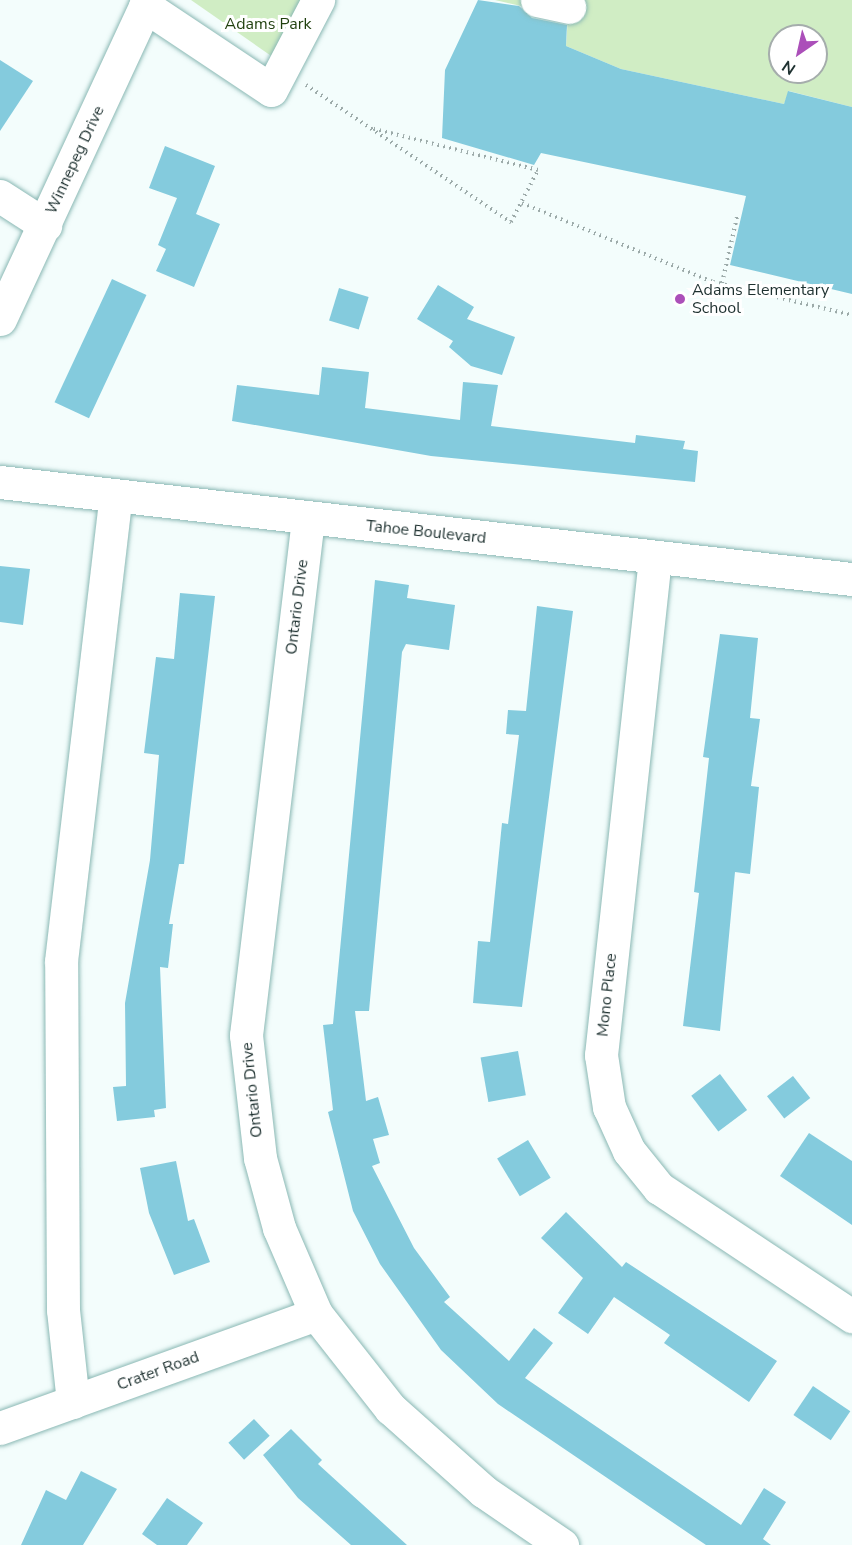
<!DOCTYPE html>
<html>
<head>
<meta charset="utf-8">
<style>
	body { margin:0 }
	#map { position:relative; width:852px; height:1545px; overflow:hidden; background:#f3fdfc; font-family:"Nunito Sans",sans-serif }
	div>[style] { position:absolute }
	.green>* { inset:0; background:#d0edc4 }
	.building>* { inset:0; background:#84cbdd; transform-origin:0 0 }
	.path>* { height:4px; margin-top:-2px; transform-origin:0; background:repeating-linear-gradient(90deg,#9caaa9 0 1.5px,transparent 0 6px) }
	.roads { filter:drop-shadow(0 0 2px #8ab8b4) drop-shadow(0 0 2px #8ab8b4) }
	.minor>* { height:33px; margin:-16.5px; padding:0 16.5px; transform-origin:16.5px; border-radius:16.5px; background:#fff }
	.dots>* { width:16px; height:16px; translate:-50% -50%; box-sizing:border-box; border:3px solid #fff; border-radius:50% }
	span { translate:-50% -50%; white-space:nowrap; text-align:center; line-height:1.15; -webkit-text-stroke:6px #fff; paint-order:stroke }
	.park-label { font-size:16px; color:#1f3f0d }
	.street-label { font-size:16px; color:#1e3130 }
	.poi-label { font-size:16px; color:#1e3130 }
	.left { translate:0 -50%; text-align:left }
	.north { position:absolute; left:768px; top:24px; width:60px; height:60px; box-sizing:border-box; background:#fff; border:2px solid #a5adac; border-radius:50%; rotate:214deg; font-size:16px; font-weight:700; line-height:24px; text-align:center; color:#1e3130 }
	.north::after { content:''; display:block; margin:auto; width:21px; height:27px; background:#ab4fb9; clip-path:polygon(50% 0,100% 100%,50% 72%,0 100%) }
</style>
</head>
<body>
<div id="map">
	<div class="green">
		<div style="clip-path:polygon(191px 0,309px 0,277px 60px)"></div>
		<div style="clip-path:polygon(evenodd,495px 0,852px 0,852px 107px,789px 91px,784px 104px,621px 69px,566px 46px,568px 17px,495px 0,780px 36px,816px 36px,816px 72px,780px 72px,780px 36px)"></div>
	</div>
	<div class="building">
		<div style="clip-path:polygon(478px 0,519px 6px,532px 18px,567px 25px,566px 46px,621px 69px,784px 104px,788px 91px,852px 107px,852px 294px,730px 265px,746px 196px,541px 153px,534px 165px,442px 138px,445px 70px)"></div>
		<div style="clip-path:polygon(0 60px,33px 81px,0 131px)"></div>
		<div style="clip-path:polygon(165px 146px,215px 166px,196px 214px,220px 224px,194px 287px,156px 271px,166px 249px,158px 245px,177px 198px,149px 188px)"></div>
		<div style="left:112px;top:279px;width:38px;height:136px;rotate:25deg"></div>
		<div style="clip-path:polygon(438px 285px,474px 307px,467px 319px,515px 337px,502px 375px,471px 366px,449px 347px,453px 341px,417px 319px)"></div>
		<div style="left:339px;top:288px;width:31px;height:34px;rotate:17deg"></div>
		<div style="clip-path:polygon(322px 367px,369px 372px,365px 408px,460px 420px,463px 382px,498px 385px,491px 426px,635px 443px,636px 435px,685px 441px,683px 449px,698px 451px,695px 482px,431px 456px,232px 421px,237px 385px,319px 395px)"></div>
		<div style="clip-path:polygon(0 566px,30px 569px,23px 625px,0 622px)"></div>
		<div style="clip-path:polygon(375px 580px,409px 585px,407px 598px,455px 605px,449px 650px,406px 644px,402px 652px,369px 1011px,355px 1011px,366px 1101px,378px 1097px,389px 1135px,373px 1139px,380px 1163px,372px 1166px,414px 1248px,450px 1297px,444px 1302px,509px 1361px,534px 1328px,553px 1343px,525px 1378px,741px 1525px,764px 1488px,786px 1502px,763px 1539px,771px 1545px,706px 1545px,498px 1404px,441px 1350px,380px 1264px,353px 1211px,328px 1112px,333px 1110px,323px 1025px,333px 1024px)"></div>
		<div style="clip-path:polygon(180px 593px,215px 596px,184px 864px,179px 864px,169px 924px,173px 924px,168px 968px,160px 967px,166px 1108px,154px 1110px,155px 1117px,117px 1121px,113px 1087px,126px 1086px,125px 1003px,150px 860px,159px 755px,144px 753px,156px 657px,174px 659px)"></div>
		<div style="clip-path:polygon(537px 606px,573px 611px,522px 1007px,473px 1003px,478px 941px,490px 942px,502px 823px,508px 824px,519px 735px,506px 734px,508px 710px,526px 711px)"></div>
		<div style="clip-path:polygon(720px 634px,758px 638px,750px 718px,760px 719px,751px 786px,759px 787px,750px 874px,735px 872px,720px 1031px,683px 1026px,699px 893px,694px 892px,709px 758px,703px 757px)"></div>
		<div style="left:518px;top:1051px;width:45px;height:38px;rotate:80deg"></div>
		<div style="left:720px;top:1074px;width:45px;height:36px;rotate:53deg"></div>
		<div style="left:793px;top:1076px;width:28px;height:33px;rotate:52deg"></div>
		<div style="clip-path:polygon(809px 1133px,852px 1161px,852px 1225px,780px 1176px)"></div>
		<div style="left:528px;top:1140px;width:44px;height:36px;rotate:59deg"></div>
		<div style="clip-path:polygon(176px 1161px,188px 1221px,194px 1219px,210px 1262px,174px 1275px,149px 1213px,140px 1168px)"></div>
		<div style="clip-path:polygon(566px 1212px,622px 1267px,626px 1262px,777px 1361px,749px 1402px,664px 1343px,670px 1335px,614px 1297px,588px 1334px,558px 1313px,583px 1278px,541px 1238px)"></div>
		<div style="left:813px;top:1386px;width:45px;height:35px;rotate:34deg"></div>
		<div style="left:254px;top:1419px;width:23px;height:35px;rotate:47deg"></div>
		<div style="clip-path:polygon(291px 1429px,322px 1460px,318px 1464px,407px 1545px,351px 1545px,298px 1498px,263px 1455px)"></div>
		<div style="clip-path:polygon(81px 1471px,117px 1489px,83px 1545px,21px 1545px,46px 1490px,66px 1500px)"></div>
		<div style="clip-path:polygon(167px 1498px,203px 1523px,187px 1545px,157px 1545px,142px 1534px)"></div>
	</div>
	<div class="path">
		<div style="left:306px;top:85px;width:247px;rotate:33.8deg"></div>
		<div style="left:511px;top:222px;width:59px;rotate:-62.6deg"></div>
		<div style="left:538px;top:170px;width:172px;rotate:-165.9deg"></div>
		<div style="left:522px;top:203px;width:207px;rotate:22.5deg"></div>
		<div style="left:713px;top:282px;width:143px;rotate:13.4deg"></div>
		<div style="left:722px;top:283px;width:68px;rotate:-77.2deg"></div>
	</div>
	<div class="roads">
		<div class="minor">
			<div style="left:537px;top:0;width:33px;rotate:12deg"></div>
			<div style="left:145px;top:6px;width:151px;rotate:33.7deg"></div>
			<div style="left:271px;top:90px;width:102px;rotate:-62.4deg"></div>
			<div style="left:0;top:196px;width:54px;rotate:32.8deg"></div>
			<div style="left:0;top:319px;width:352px;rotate:-65.1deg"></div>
			<div style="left:0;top:482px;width:858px;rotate:6.5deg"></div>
			<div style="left:308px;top:519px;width:520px;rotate:96.85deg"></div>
			<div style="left:246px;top:1035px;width:124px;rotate:83.5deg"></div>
			<div style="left:260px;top:1158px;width:73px;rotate:74.8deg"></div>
			<div style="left:279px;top:1228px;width:94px;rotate:66.7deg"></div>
			<div style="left:316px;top:1314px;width:120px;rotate:51.8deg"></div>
			<div style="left:390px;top:1408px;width:125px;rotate:41.7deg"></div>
			<div style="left:483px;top:1491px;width:96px;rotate:34.4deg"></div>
			<div style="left:655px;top:558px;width:500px;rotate:96.2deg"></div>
			<div style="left:601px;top:1055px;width:53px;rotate:81.3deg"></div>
			<div style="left:609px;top:1107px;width:48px;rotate:65.6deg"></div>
			<div style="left:629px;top:1151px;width:48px;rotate:51deg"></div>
			<div style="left:659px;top:1188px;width:232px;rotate:33.6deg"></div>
			<div style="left:73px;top:1402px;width:93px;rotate:-96.2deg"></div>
			<div style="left:63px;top:1310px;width:349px;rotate:-90.3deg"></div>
			<div style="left:61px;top:961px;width:468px;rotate:-83.3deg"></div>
			<div style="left:0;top:1428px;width:336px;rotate:-19.8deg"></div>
		</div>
	</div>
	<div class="dots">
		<div style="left:680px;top:299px;background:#ab4fb9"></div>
	</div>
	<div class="park-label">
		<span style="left:268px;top:24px">Adams Park</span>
	</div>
	<div class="street-label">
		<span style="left:75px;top:160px;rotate:-65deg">Winnepeg Drive</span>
		<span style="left:426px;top:532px;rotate:6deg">Tahoe Boulevard</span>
		<span style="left:297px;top:607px;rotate:-83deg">Ontario Drive</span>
		<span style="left:607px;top:995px;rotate:-84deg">Mono Place</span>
		<span style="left:252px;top:1090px;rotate:-96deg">Ontario Drive</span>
		<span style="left:158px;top:1371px;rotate:-20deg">Crater Road</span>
	</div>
	<div class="poi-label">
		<span class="left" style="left:692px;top:299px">Adams Elementary<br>School</span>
	</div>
	<div class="north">N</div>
</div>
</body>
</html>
